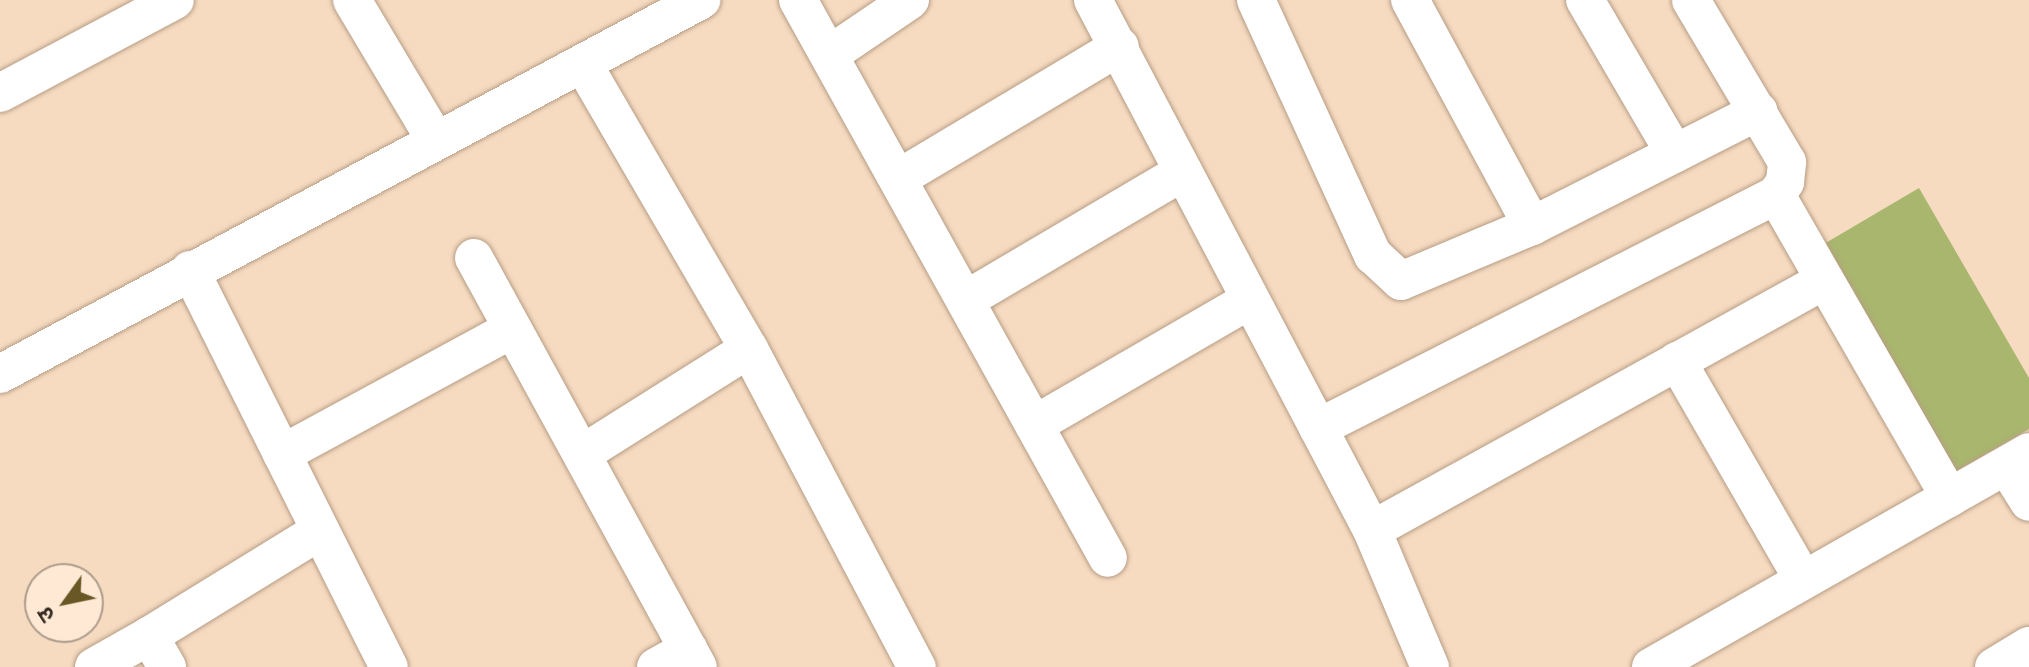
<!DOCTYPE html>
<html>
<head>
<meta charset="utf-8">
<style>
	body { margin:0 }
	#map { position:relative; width:2029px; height:667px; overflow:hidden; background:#f6dbc1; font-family:"IBM Plex Sans","Noto Sans Devanagari",sans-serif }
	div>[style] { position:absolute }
	.green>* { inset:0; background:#a9b66e }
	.roads { filter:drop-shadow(0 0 2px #b69d84) drop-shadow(0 0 2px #b69d84) }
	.street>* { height:38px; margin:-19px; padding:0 19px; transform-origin:19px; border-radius:19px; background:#fff }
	span { translate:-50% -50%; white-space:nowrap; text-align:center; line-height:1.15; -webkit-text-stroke:6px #ffe9d4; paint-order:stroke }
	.north { position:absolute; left:24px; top:563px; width:80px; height:80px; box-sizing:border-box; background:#ffe9d4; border:2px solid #ad9c8c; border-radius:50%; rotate:237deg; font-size:22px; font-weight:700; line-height:32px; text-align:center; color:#33291f }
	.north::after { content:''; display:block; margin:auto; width:28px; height:36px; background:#695725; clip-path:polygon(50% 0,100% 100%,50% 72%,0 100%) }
</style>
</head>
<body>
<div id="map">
	<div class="green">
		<div style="clip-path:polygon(1919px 188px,2029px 378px,2029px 429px,1939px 481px,1807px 254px)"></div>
	</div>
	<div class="roads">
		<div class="street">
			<div style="left:352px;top:0;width:164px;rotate:59.2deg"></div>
			<div style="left:798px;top:0;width:638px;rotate:60.95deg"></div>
			<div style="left:1093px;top:0;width:599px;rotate:62.24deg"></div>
			<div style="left:1372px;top:530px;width:149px;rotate:67.1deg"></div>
			<div style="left:1256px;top:0;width:281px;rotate:65.4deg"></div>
			<div style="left:1373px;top:255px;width:38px;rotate:43deg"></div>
			<div style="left:1401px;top:281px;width:142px;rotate:-22.8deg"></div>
			<div style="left:1532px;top:226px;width:254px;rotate:-26.9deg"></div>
			<div style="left:1410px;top:0;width:257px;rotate:61.6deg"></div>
			<div style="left:1585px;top:0;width:178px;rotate:59.7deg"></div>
			<div style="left:829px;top:55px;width:98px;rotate:-34.2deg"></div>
			<div style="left:583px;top:64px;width:330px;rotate:59.8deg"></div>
			<div style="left:749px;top:349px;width:360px;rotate:62.2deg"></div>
			<div style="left:0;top:93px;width:198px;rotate:-28deg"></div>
			<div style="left:899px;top:178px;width:257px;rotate:-30.8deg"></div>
			<div style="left:1776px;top:195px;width:349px;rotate:60.1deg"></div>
			<div style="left:474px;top:258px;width:466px;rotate:61.3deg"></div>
			<div style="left:190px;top:270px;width:444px;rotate:63.4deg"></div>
			<div style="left:967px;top:299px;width:251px;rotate:-30.5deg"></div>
			<div style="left:1677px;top:361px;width:252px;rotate:60deg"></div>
			<div style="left:0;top:374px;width:795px;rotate:-28.08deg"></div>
			<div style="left:1034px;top:425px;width:250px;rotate:-30.1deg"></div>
			<div style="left:1318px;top:428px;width:514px;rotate:-26.96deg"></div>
			<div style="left:1776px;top:195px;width:16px;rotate:-55deg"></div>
			<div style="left:1785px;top:182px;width:20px;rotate:-84deg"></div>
			<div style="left:1787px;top:162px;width:188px;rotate:-120.7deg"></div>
			<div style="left:282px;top:454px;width:260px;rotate:-28.5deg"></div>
			<div style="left:582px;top:454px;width:197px;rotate:-32.2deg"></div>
			<div style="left:2007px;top:467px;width:41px;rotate:57.8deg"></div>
			<div style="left:1372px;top:530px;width:517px;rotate:-28.89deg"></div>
			<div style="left:94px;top:667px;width:63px;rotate:-29.4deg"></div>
			<div style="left:167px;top:667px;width:36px;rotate:-120deg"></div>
			<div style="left:149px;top:636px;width:198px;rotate:-31.6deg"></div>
			<div style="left:656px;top:667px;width:37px;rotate:-29deg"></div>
			<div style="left:1651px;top:667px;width:435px;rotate:-29.6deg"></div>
			<div style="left:1994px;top:667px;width:41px;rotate:-31deg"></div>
		</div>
	</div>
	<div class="north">उ</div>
</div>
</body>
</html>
